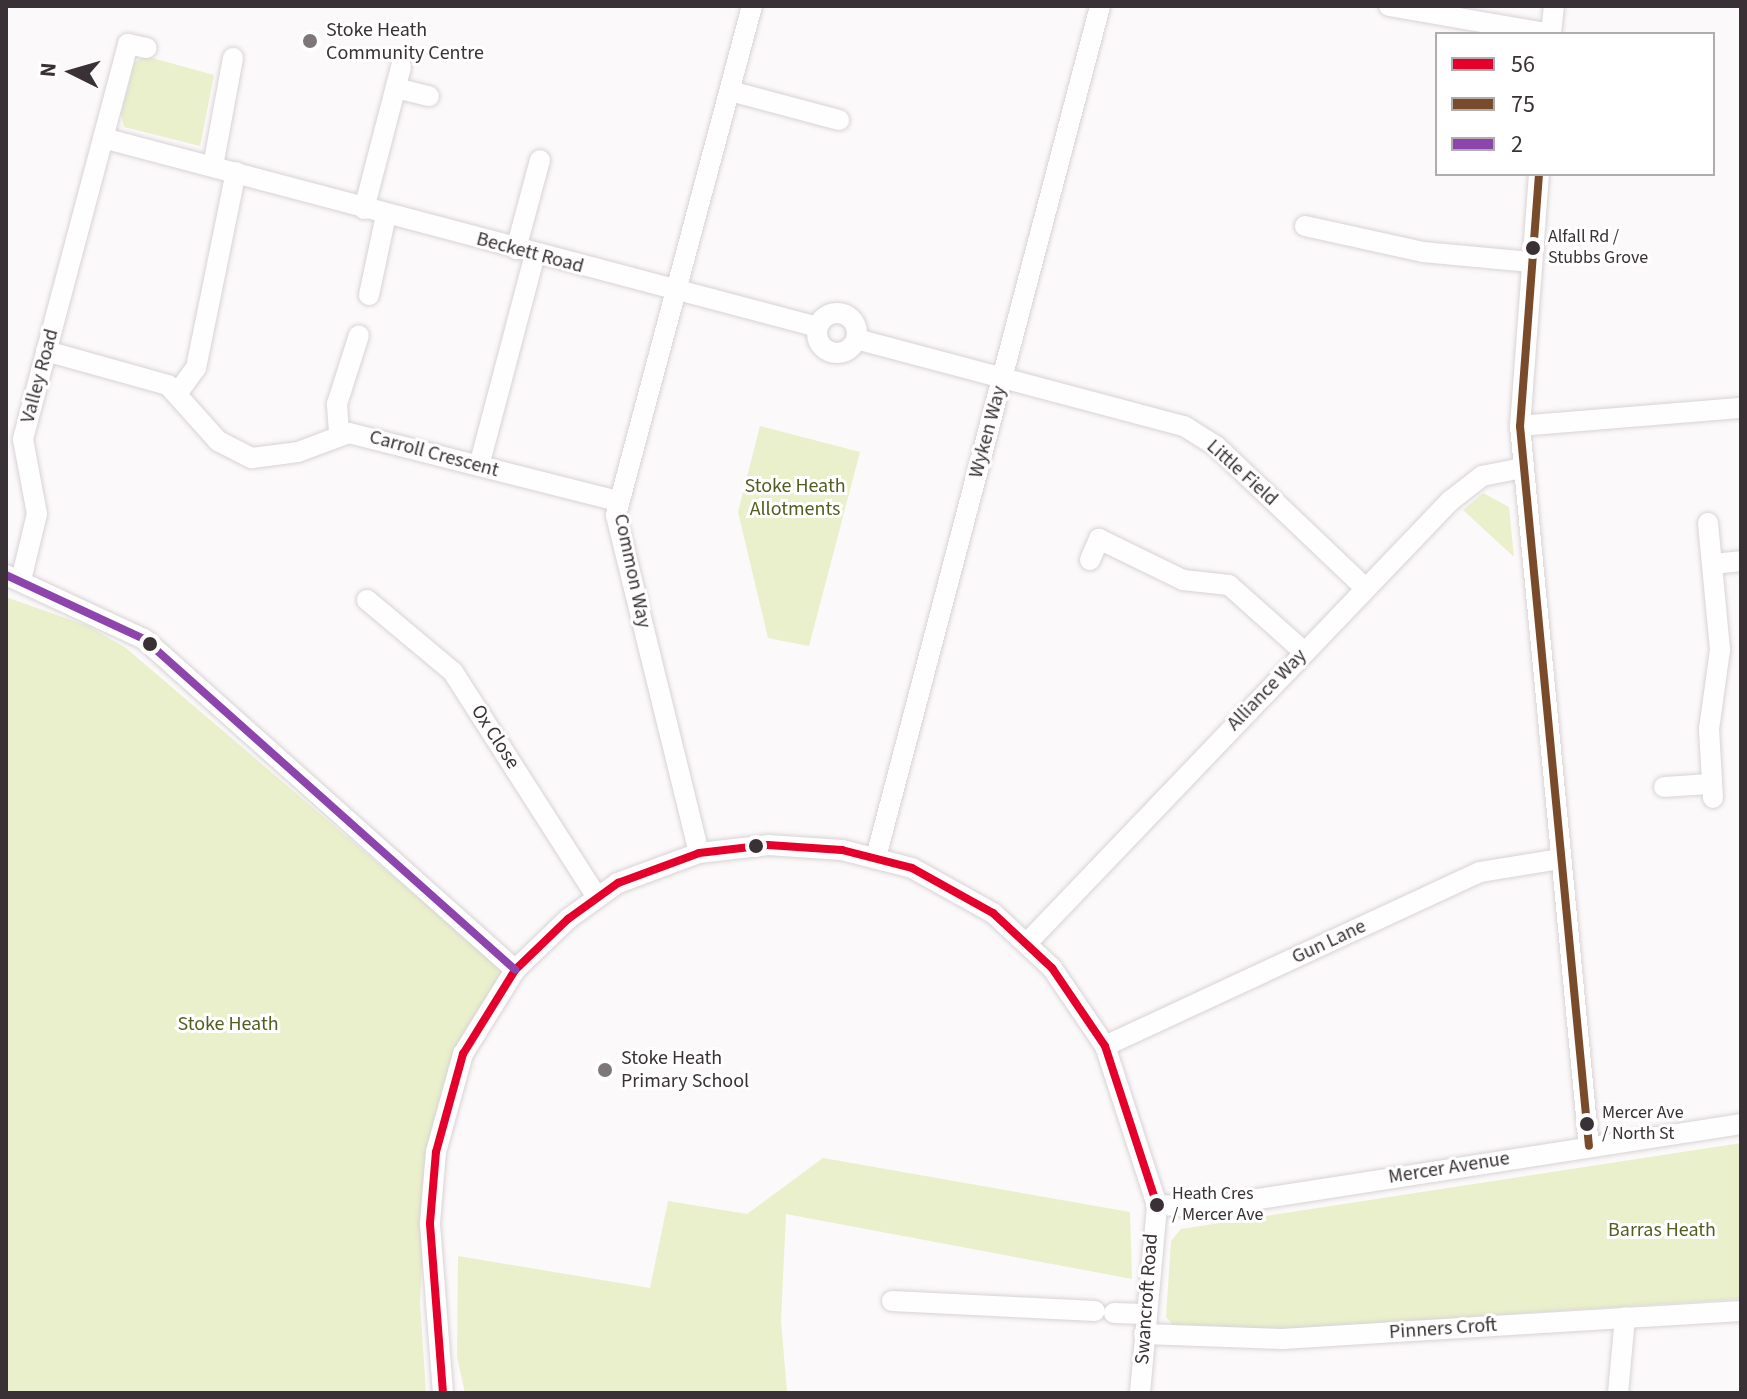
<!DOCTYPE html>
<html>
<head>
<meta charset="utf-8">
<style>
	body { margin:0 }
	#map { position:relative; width:1747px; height:1399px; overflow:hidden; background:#fcf9fa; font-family:"Source Sans 3",sans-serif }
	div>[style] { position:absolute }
	.green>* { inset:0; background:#eaf0cb }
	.roads { filter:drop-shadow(0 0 2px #d8d3d5) drop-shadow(0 0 2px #d8d3d5) }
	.minor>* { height:20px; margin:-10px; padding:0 10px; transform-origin:10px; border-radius:10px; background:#fffefe }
	.minor>.ring { margin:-10px; padding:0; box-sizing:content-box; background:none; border:20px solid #fffefe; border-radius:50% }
	.bus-1>* { height:8px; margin:-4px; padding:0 4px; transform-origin:4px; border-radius:4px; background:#e4002b }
	.bus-2>* { height:8px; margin:-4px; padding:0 4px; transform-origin:4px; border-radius:4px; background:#7a4b2a }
	.bus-3>* { height:8px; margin:-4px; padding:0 4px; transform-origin:4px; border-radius:4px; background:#8e44ad }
	.dots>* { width:22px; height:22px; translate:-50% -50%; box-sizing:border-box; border:4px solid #fff; border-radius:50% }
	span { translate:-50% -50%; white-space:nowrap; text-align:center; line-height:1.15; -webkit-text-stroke:6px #fff; paint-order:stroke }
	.bus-label { font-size:18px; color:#393135 }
	.left { translate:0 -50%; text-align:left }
	.poi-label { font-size:20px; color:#393135 }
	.street-label { font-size:20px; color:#393135 }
	.park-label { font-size:20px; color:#545d20 }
	.frame { position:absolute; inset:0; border:8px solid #393135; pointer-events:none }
	.legend { position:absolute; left:1435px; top:32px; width:280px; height:144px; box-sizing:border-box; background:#fff; border:2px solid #b0adae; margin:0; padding:10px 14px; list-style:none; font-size:24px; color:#393135 }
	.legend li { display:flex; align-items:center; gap:16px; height:40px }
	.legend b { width:40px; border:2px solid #b0adae }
	.north { position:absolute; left:32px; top:32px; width:80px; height:80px; -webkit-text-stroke:6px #fff; paint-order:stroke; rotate:275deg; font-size:22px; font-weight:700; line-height:32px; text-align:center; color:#393135 }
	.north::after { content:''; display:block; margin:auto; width:28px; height:36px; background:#393135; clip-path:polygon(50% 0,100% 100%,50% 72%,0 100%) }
</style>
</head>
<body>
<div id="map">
	<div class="green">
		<div style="clip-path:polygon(145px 56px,214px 75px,200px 146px,124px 127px,121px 114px,134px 63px)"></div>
		<div style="clip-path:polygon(760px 426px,860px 452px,809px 646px,768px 638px,738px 512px)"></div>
		<div style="clip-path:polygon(1483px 493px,1509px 507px,1514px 557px,1463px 510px)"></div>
		<div style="clip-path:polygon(6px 597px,88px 626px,126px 648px,504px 971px,455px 1050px,428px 1147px,420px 1302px,426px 1393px,6px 1393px)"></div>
		<div style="clip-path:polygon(1741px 1143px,1741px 1299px,1256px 1331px,1174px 1326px,1166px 1317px,1171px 1241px,1181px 1229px)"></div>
		<div style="clip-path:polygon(823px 1158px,1130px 1212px,1132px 1279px,786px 1214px,781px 1321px,787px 1393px,465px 1393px,457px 1357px,458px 1256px,650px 1288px,668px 1201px,747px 1214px)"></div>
	</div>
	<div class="roads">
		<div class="minor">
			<div style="left:1389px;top:6px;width:164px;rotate:9.8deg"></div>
			<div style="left:1551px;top:34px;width:28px;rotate:-84deg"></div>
			<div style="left:396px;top:88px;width:34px;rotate:14deg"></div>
			<div style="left:730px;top:91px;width:113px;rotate:14.9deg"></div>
			<div style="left:103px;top:138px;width:735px;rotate:14.81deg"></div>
			<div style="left:213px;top:166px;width:110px;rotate:-79.5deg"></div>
			<div style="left:1539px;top:174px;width:253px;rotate:94.3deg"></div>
			<div style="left:1520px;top:426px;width:723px;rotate:84.53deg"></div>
			<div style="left:364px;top:209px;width:147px;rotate:-75.4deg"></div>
			<div style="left:1305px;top:226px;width:121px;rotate:12.4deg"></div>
			<div style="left:1423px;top:252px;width:108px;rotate:5.3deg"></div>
			<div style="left:516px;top:249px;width:92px;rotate:-74.9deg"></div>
			<div style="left:369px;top:295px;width:82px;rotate:-78deg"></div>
			<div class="ring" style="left:817px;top:313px;width:20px;height:20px"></div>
			<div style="left:860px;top:340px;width:335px;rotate:14.9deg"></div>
			<div style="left:1184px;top:426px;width:39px;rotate:32deg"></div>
			<div style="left:1217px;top:447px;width:204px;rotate:43.6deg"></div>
			<div style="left:46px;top:351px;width:127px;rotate:15.6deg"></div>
			<div style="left:168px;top:385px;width:75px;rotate:48.2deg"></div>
			<div style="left:218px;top:441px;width:38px;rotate:27deg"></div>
			<div style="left:252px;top:458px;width:46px;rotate:-7.4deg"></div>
			<div style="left:298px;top:452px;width:54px;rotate:-20.4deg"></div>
			<div style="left:349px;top:433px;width:277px;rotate:14.2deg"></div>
			<div style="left:179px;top:391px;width:29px;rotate:-54deg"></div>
			<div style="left:196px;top:368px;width:200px;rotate:-78.5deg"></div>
			<div style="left:1520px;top:426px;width:222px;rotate:-4.7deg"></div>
			<div style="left:339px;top:433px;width:29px;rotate:-94deg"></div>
			<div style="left:337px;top:404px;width:72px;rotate:-72.3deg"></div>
			<div style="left:479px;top:466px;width:219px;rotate:-75.2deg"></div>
			<div style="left:1708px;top:523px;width:128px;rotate:84.6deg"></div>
			<div style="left:1720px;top:650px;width:80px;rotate:97.9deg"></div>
			<div style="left:1709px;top:729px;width:69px;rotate:86.7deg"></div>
			<div style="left:1090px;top:560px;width:23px;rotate:-67deg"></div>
			<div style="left:1099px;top:539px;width:93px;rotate:26deg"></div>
			<div style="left:1183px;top:580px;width:46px;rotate:6.2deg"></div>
			<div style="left:1229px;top:585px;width:99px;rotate:41.7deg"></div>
			<div style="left:1713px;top:564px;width:28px;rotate:-6deg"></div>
			<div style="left:6px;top:575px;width:152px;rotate:24.9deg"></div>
			<div style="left:144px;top:639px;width:497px;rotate:41.7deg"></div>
			<div style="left:21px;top:580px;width:68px;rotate:-76.4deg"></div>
			<div style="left:37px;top:514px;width:76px;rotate:-100.6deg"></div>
			<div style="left:23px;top:439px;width:409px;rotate:-75.1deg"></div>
			<div style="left:128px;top:44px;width:19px;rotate:12deg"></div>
			<div style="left:367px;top:600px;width:112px;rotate:39.9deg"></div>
			<div style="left:453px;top:672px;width:266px;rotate:57.4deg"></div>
			<div style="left:1664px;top:787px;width:47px;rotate:-3.7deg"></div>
			<div style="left:699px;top:853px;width:348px;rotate:-103.8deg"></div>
			<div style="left:616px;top:515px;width:527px;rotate:-75.04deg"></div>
			<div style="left:876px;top:857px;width:880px;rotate:-75.25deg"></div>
			<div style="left:1028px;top:942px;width:610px;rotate:-46.26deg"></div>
			<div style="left:1450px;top:501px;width:41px;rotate:-38deg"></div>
			<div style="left:1482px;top:476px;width:41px;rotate:-11.3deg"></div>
			<div style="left:1105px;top:1046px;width:413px;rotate:-24.9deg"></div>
			<div style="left:1480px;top:872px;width:81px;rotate:-9.2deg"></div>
			<div style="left:1157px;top:1205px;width:50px;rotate:2.3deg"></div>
			<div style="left:1207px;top:1207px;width:540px;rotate:-8.83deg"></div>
			<div style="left:892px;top:1301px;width:203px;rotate:2.8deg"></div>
			<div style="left:1114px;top:1313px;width:31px;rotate:2deg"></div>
			<div style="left:1144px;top:1334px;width:138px;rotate:2.1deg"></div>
			<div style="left:1282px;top:1339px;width:460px;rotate:-3.5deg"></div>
			<div style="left:443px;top:1393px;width:170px;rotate:-94.4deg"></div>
			<div style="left:430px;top:1223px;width:71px;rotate:-85.2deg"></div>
			<div style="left:436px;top:1152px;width:102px;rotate:-74.6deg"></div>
			<div style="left:463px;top:1054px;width:99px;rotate:-58.2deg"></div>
			<div style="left:515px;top:970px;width:74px;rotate:-43.9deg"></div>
			<div style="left:568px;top:919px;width:62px;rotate:-35.8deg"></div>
			<div style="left:618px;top:883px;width:86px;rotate:-20.3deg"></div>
			<div style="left:699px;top:853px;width:69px;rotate:-6.6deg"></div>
			<div style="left:768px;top:845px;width:74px;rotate:3.9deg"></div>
			<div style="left:842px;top:850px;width:72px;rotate:14.4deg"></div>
			<div style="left:912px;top:868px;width:93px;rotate:29.1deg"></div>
			<div style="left:993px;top:913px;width:81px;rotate:43deg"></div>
			<div style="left:1052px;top:968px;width:94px;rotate:55.8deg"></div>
			<div style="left:1105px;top:1046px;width:167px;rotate:71.9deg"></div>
			<div style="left:1140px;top:1393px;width:189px;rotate:-84.8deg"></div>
			<div style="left:1618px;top:1393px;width:76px;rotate:-84.7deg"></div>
		</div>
	</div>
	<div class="bus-1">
		<div style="left:443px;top:1393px;width:170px;rotate:-94.4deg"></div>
		<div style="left:430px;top:1223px;width:71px;rotate:-85.2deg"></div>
		<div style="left:436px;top:1152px;width:102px;rotate:-74.6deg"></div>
		<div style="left:463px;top:1054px;width:99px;rotate:-58.2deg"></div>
		<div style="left:515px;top:970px;width:74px;rotate:-43.9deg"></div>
		<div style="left:568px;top:919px;width:62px;rotate:-35.8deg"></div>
		<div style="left:618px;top:883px;width:86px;rotate:-20.3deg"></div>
		<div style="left:699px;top:853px;width:69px;rotate:-6.6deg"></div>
		<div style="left:768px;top:845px;width:74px;rotate:3.9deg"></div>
		<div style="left:842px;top:850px;width:72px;rotate:14.4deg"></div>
		<div style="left:912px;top:868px;width:93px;rotate:29.1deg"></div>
		<div style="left:993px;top:913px;width:81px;rotate:43deg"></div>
		<div style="left:1052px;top:968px;width:94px;rotate:55.8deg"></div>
		<div style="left:1105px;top:1046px;width:167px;rotate:71.9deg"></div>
	</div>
	<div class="bus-2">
		<div style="left:1539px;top:174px;width:253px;rotate:94.3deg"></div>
		<div style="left:1520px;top:426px;width:723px;rotate:84.53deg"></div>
	</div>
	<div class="bus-3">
		<div style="left:6px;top:575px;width:152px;rotate:24.9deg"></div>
		<div style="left:144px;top:639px;width:497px;rotate:41.7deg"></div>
	</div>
	<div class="dots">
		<div style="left:310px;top:41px;background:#7d777a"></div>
		<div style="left:1533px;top:248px;background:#393135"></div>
		<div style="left:150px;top:644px;background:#393135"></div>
		<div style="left:756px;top:846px;background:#393135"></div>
		<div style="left:605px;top:1070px;background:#7d777a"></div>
		<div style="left:1587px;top:1124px;background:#393135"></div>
		<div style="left:1157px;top:1205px;background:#393135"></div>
	</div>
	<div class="bus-label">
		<span class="left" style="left:1548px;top:248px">Alfall Rd /<br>Stubbs Grove</span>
		<span class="left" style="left:1602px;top:1124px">Mercer Ave<br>/ North St</span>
		<span class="left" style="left:1172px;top:1205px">Heath Cres<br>/ Mercer Ave</span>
	</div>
	<div class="poi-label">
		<span class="left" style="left:326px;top:42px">Stoke Heath<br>Community Centre</span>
		<span class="left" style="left:621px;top:1070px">Stoke Heath<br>Primary School</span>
	</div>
	<div class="street-label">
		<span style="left:530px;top:253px;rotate:15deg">Beckett Road</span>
		<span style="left:40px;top:376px;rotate:-75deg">Valley Road</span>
		<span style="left:988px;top:432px;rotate:-75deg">Wyken Way</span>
		<span style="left:434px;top:454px;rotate:15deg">Carroll Crescent</span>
		<span style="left:1242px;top:473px;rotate:42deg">Little Field</span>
		<span style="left:632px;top:571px;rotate:78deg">Common Way</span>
		<span style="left:1267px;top:690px;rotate:-46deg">Alliance Way</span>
		<span style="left:495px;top:737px;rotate:57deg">Ox Close</span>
		<span style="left:1329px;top:942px;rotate:-25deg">Gun Lane</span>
		<span style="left:1449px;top:1168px;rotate:-9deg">Mercer Avenue</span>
		<span style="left:1147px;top:1299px;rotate:-86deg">Swancroft Road</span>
		<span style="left:1443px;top:1329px;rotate:-4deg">Pinners Croft</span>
	</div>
	<div class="park-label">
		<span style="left:795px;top:498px">Stoke Heath<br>Allotments</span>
		<span style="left:228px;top:1024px">Stoke Heath</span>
		<span style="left:1662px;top:1230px">Barras Heath</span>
	</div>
	<div class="frame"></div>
	<ul class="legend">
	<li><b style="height:10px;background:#e4002b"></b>56</li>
	<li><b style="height:10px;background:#7a4b2a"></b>75</li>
	<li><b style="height:10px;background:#8e44ad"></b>2</li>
	</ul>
	<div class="north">N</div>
</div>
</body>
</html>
